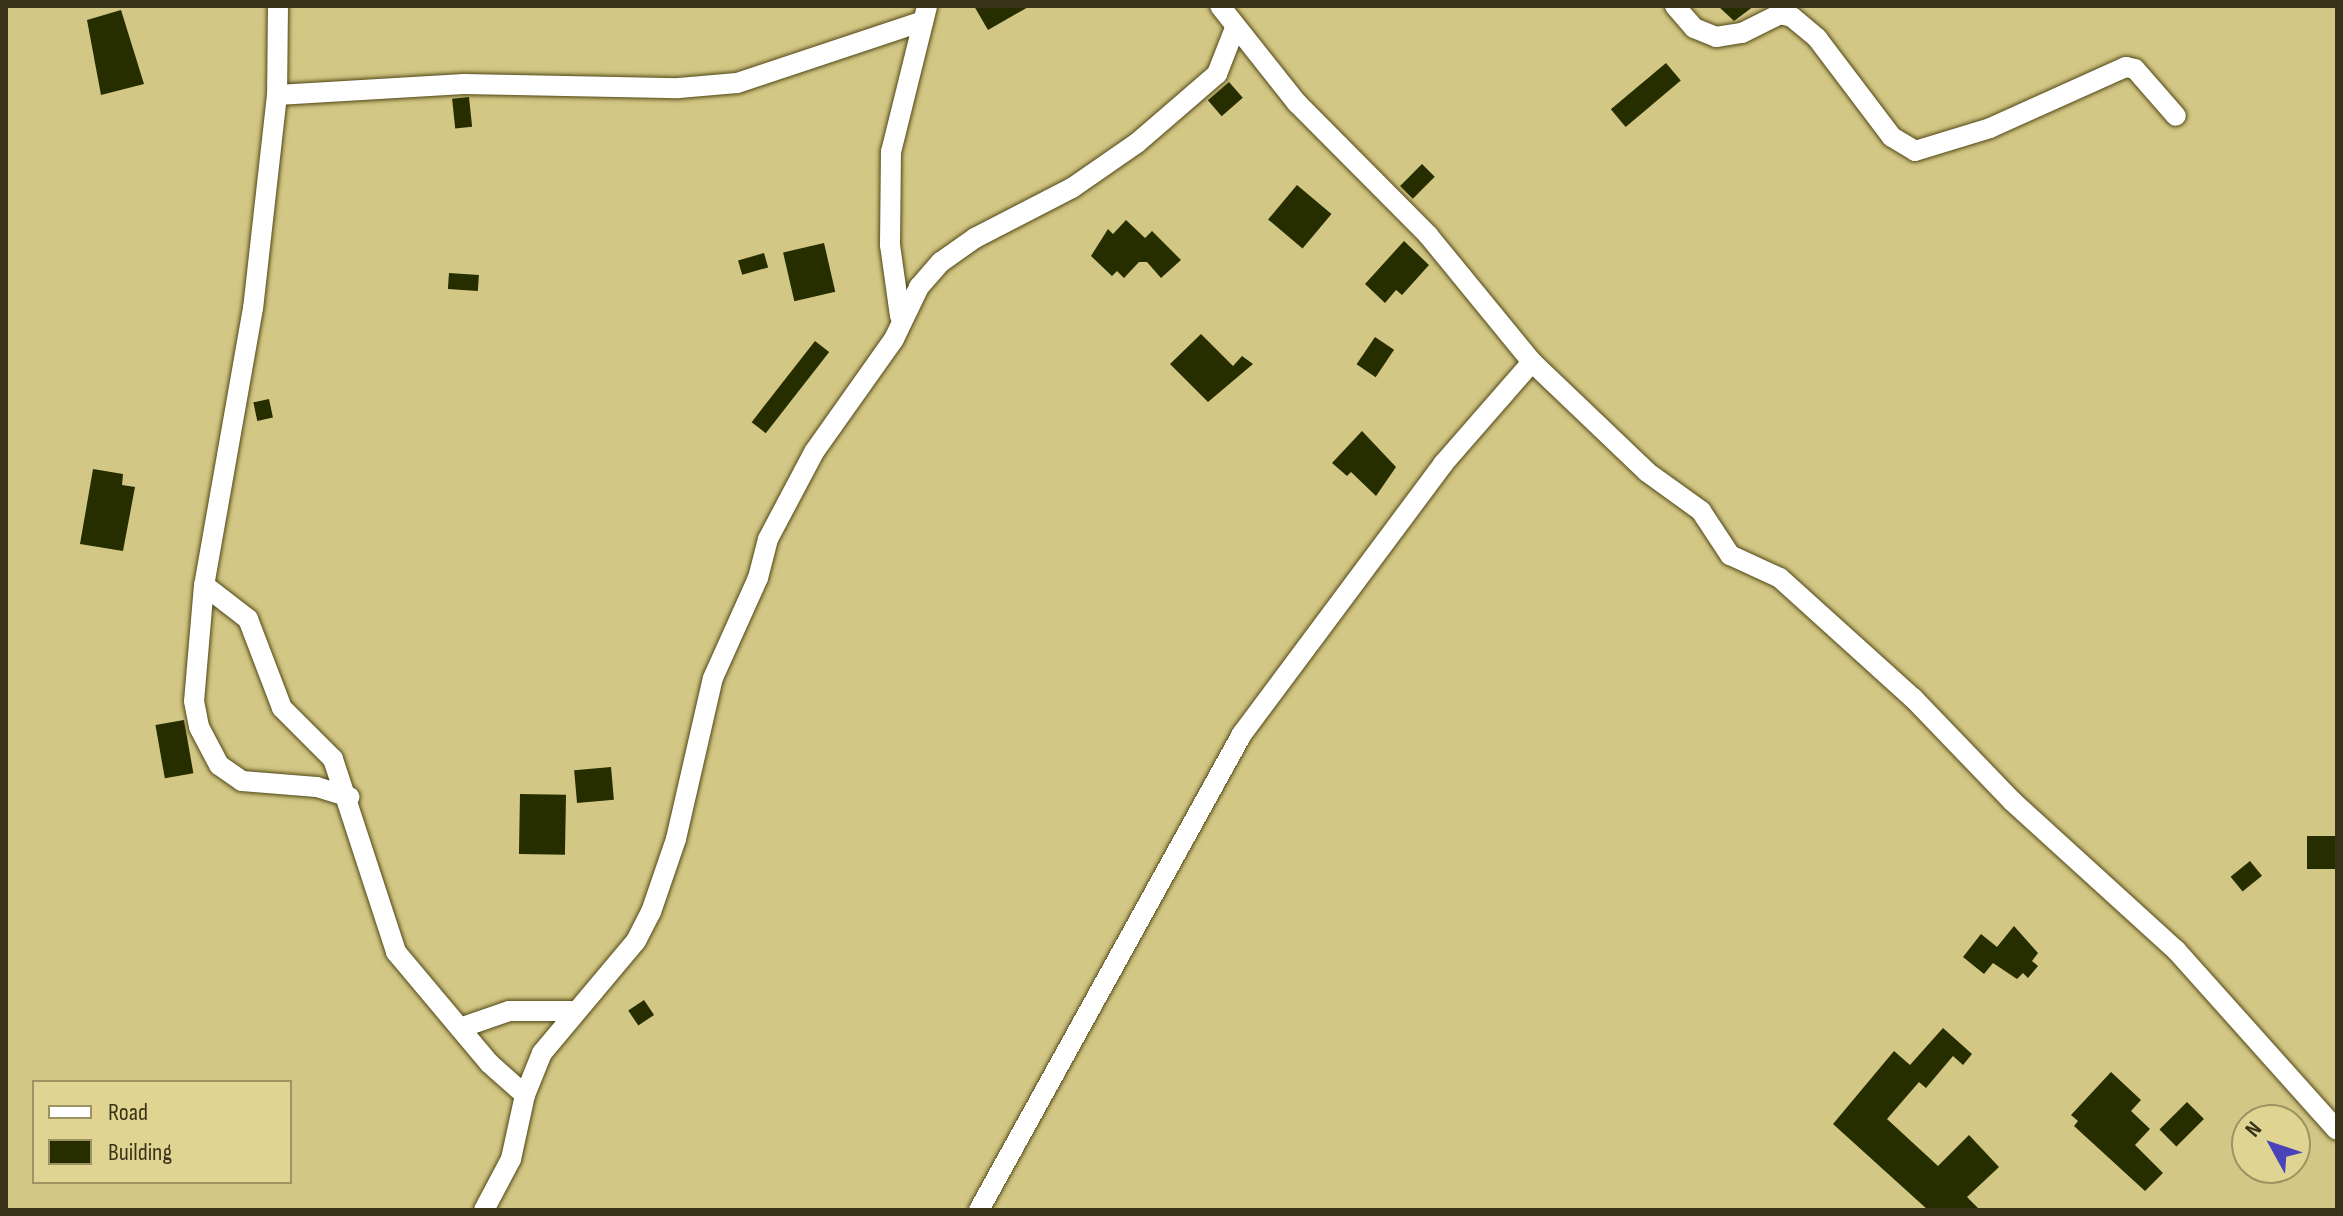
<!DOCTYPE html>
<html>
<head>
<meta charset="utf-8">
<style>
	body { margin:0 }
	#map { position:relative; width:2343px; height:1216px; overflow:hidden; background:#d3c785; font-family:"Sofia Sans Condensed",sans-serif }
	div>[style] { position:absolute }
	.building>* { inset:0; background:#262e00; transform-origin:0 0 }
	.roads { filter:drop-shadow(0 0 2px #504715) drop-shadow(0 0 2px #504715) }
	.street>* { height:20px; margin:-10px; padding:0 10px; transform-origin:10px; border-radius:10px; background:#fff }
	span { translate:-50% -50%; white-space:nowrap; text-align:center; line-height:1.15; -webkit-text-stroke:8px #e0d492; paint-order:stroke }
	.frame { position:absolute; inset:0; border:8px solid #393419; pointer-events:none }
	.legend { position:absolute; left:32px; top:1080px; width:260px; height:104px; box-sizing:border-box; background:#e0d492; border:2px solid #9d9462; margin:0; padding:10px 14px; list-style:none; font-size:24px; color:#393419 }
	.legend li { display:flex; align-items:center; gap:16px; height:40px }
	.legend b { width:40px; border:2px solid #9d9462 }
	.north { position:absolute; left:2231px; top:1104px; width:80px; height:80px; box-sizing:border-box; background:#e0d492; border:2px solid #9d9462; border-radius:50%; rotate:310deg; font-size:22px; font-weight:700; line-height:32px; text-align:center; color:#393419 }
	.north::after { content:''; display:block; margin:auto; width:28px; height:36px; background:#4943b9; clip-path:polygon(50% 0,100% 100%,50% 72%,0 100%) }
</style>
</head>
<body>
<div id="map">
	<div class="building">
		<div style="clip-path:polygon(974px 6px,1030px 6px,988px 30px)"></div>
		<div style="clip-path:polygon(1718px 6px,1754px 6px,1734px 21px)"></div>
		<div style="clip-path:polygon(121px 10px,144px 84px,101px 95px,87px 20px)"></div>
		<div style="left:1666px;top:63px;width:23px;height:72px;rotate:50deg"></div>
		<div style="left:1229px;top:82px;width:21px;height:28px;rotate:49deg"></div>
		<div style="left:469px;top:97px;width:30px;height:17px;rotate:84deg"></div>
		<div style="left:1422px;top:164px;width:18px;height:31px;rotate:45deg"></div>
		<div style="left:1297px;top:185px;width:45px;height:45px;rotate:40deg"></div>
		<div style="clip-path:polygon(1126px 220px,1145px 238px,1152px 231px,1181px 260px,1161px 278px,1147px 262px,1139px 262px,1124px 278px,1117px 271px,1112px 276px,1091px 256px,1108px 229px,1113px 234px)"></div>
		<div style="clip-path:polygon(1404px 241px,1429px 265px,1402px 295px,1396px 290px,1385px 303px,1365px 284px)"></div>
		<div style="left:824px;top:243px;width:50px;height:42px;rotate:77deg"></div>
		<div style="left:764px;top:253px;width:15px;height:27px;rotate:74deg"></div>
		<div style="left:449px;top:273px;width:30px;height:16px;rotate:4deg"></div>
		<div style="clip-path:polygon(1201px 334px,1233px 366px,1242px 356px,1253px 364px,1208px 402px,1170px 364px)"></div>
		<div style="left:1375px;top:337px;width:23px;height:33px;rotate:34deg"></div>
		<div style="left:815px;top:341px;width:18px;height:103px;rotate:38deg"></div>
		<div style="left:269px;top:399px;width:19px;height:16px;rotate:78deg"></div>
		<div style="clip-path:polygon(1362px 431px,1396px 467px,1376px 496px,1351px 472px,1347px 476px,1332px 463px)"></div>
		<div style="clip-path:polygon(93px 469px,123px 474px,122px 485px,135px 487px,123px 551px,80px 544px)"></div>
		<div style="left:184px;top:720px;width:54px;height:29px;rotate:80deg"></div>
		<div style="left:611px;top:767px;width:33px;height:37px;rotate:85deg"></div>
		<div style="left:520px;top:794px;width:46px;height:60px;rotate:1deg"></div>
		<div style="left:2307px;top:836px;width:30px;height:33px"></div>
		<div style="left:2250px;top:861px;width:19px;height:25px;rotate:51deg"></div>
		<div style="clip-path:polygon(2014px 926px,2038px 953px,2032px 961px,2038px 966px,2028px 978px,2023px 973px,2017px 979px,1993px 963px,1984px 974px,1963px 957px,1981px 934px,1997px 947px)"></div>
		<div style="left:644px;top:1000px;width:18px;height:19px;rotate:56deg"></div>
		<div style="clip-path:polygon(1943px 1028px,1972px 1054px,1963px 1065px,1953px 1056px,1926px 1088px,1919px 1082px,1887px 1119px,1938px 1166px,1969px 1135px,1999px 1167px,1967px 1197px,1980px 1210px,1928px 1210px,1833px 1124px,1894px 1051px,1910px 1065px)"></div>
		<div style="clip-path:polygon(2111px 1072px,2141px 1100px,2131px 1111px,2150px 1129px,2135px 1145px,2163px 1173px,2145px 1191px,2074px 1126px,2078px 1121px,2071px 1115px)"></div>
		<div style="left:2187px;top:1102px;width:24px;height:39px;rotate:45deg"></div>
	</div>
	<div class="roads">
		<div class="street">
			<div style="left:278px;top:6px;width:89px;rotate:90.6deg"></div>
			<div style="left:277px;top:95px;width:214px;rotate:96.4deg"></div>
			<div style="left:253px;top:308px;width:281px;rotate:100deg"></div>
			<div style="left:204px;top:585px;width:56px;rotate:37.7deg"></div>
			<div style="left:248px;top:619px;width:95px;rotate:69.1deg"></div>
			<div style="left:282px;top:708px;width:72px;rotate:45deg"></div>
			<div style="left:333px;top:759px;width:203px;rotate:71.9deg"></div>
			<div style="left:396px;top:952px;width:145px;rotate:50deg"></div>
			<div style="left:489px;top:1063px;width:48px;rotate:41.6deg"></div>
			<div style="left:1220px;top:6px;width:124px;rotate:51.6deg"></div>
			<div style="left:1297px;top:103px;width:186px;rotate:45.2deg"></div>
			<div style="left:1428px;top:235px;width:164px;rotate:50.7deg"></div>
			<div style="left:1532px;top:362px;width:159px;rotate:43.7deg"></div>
			<div style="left:1647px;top:472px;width:67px;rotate:35.8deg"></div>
			<div style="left:1701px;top:511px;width:53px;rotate:56.6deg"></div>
			<div style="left:1730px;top:555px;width:55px;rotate:24.7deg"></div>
			<div style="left:1780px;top:578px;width:179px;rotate:42.1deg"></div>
			<div style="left:1913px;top:698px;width:143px;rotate:46.1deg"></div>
			<div style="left:2012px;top:801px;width:222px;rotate:42.3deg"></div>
			<div style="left:2176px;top:950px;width:241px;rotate:48.2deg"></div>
			<div style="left:1675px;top:6px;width:29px;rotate:49deg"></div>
			<div style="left:1694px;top:28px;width:24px;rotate:22deg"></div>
			<div style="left:1716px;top:37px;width:26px;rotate:-9deg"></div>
			<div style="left:1742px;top:33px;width:42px;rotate:-26.6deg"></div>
			<div style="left:1780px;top:14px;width:12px;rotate:14deg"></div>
			<div style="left:1792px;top:17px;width:33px;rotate:40deg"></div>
			<div style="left:1817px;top:38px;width:124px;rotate:52.9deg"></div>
			<div style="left:1892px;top:137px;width:27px;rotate:31deg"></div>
			<div style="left:1915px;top:151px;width:78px;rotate:-17deg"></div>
			<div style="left:1990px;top:128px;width:149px;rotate:-24.2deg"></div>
			<div style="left:2126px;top:67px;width:9px;rotate:13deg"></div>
			<div style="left:2135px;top:69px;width:62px;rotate:48.9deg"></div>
			<div style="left:277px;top:95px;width:187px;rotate:-3.4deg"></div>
			<div style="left:464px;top:84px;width:215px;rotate:1.1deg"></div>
			<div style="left:679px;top:88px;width:58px;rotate:-4.9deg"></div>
			<div style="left:737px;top:83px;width:196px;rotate:-18.4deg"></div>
			<div style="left:900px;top:316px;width:72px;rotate:-98deg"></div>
			<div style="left:890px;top:245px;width:93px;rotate:-89.4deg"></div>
			<div style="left:891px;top:152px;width:150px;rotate:-76.1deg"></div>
			<div style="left:204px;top:585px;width:116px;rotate:94.9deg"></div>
			<div style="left:194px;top:701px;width:26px;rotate:79deg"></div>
			<div style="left:199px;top:727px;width:43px;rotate:62.2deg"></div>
			<div style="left:219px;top:765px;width:28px;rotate:35deg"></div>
			<div style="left:242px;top:781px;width:75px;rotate:4.6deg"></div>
			<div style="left:317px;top:787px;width:34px;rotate:17deg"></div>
			<div style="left:460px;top:1028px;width:52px;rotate:-19.1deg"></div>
			<div style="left:509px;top:1011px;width:67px"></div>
			<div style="left:484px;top:1210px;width:58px;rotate:-62.1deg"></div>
			<div style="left:511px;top:1159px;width:66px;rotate:-77.7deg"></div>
			<div style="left:525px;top:1095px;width:45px;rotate:-68deg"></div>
			<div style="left:542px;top:1053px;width:146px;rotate:-50deg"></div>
			<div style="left:636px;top:941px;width:33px;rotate:-63deg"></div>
			<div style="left:651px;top:912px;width:77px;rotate:-71.1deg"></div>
			<div style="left:676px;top:839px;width:165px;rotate:-77.1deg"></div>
			<div style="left:713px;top:678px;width:110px;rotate:-65.8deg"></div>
			<div style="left:758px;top:578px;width:40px;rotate:-75.6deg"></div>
			<div style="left:768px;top:539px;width:98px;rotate:-62.1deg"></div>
			<div style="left:814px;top:452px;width:138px;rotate:-54.7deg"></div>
			<div style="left:894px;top:339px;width:58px;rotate:-64.3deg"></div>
			<div style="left:919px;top:287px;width:33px;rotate:-49deg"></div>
			<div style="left:941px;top:262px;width:42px;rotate:-35.2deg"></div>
			<div style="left:975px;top:238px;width:109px;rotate:-27.3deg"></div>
			<div style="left:1072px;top:188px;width:79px;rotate:-34.7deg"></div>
			<div style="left:1137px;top:143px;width:106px;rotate:-40.8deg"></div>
			<div style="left:1217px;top:74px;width:49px;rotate:-68.6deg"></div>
			<div style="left:979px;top:1210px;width:544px;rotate:-61.08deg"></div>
			<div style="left:1242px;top:734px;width:337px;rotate:-53.3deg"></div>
			<div style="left:1443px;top:464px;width:135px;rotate:-48.9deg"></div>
		</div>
	</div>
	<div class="frame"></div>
	<ul class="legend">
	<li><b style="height:10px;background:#fff"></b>Road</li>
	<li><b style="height:22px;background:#262e00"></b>Building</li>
	</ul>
	<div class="north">N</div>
</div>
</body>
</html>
